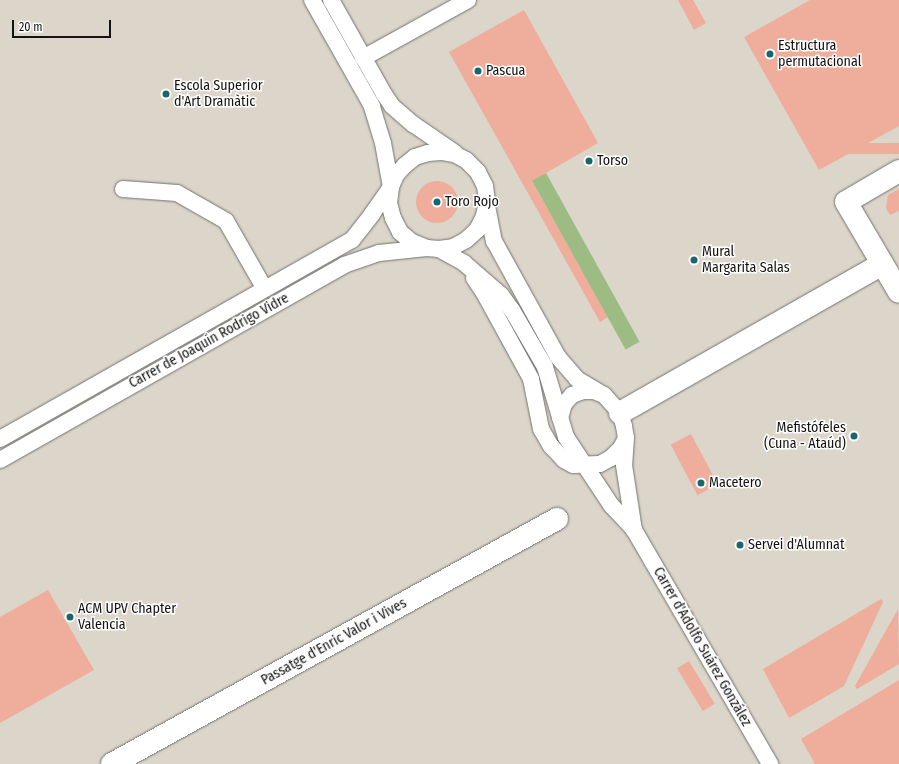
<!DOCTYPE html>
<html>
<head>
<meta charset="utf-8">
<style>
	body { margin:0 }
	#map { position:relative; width:899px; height:764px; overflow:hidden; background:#e4e2de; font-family:"Fira Sans Condensed",sans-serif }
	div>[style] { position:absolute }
	.built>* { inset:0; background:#dbd5ca; transform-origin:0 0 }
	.green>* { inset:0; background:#efad9b; transform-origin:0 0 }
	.round { border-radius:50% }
	.water>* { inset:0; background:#9dbc83; transform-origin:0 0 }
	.roads { filter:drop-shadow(0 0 1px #74736f) drop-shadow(0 0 1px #74736f) }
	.lane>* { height:16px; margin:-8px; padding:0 8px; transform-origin:8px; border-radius:8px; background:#fff }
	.street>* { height:22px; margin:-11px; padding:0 11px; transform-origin:11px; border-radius:11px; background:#fff }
	.dots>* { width:11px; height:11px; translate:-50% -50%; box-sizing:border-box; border:2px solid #fff; border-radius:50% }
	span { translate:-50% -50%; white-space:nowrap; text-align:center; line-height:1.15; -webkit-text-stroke:3px #fff; paint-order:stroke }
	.poi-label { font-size:14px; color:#141312 }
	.left { translate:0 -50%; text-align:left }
	.right { translate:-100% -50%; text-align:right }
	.street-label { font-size:14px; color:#141312 }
	.scale { position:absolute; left:12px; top:20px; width:99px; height:18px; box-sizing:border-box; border:2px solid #141312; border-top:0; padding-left:5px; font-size:12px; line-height:14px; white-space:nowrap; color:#141312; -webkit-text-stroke:3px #fff; paint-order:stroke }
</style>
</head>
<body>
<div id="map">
	<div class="built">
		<div style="left:0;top:0;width:899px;height:764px"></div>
	</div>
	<div class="green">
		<div style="clip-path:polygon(678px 0,693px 0,706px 23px,694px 30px)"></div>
		<div style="clip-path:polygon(810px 0,899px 0,899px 126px,819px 170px,744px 37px)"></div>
		<div style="clip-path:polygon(524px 10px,598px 143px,532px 181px,608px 317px,600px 322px,449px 52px)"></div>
		<div style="left:899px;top:143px;width:11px;height:70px;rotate:90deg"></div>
		<div class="round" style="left:416px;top:181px;width:42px;height:42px"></div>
		<div style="clip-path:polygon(899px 189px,899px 211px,890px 215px,886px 208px,888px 195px)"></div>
		<div style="left:691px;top:434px;width:57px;height:23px;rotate:62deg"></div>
		<div style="clip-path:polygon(48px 590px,94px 670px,0 723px,0 617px)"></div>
		<div style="clip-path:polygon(881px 599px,883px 602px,844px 686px,789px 718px,763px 669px)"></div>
		<div style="clip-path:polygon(898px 609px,899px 664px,857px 689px,855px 686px)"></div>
		<div style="left:689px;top:661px;width:50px;height:14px;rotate:59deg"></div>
		<div style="clip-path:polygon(899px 680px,899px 764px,815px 764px,801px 739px)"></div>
	</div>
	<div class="water">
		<div style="left:546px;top:173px;width:193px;height:16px;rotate:61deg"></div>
	</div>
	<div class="roads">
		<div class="lane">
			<div style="left:331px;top:0;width:108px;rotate:60.6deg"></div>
			<div style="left:384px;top:94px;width:14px;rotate:56deg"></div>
			<div style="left:392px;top:106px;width:28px;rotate:41deg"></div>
			<div style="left:413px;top:124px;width:51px;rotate:34.6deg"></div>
			<div style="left:363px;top:58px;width:120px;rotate:-28.9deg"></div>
			<div style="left:123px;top:189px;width:54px;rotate:4.2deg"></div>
			<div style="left:177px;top:193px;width:56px;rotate:29.7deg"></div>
			<div style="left:226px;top:221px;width:78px;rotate:60.2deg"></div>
			<div style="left:487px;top:206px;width:36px;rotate:79deg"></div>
			<div style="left:494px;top:241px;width:132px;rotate:61.1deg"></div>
			<div style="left:558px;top:357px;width:29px;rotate:49deg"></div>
			<div style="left:577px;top:379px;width:31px;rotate:31deg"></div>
			<div style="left:439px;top:249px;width:14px;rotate:-8deg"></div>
			<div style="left:453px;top:247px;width:15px;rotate:-28deg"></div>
			<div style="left:466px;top:240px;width:15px;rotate:-42deg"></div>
			<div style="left:477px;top:230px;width:16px;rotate:-63deg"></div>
			<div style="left:484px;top:216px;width:14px;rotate:-78deg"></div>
			<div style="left:487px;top:202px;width:16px;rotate:-97deg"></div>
			<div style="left:485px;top:186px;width:16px;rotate:-117deg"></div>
			<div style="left:478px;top:172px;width:17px;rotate:-135deg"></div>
			<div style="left:466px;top:160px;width:13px;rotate:-153deg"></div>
			<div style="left:454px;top:154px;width:13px;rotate:-171deg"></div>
			<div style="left:441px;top:152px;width:13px;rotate:176deg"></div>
			<div style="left:428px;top:153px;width:14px;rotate:163deg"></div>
			<div style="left:415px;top:157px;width:13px;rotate:141deg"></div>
			<div style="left:405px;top:165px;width:13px;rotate:132deg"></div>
			<div style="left:396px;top:175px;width:13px;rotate:113deg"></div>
			<div style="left:391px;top:187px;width:16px;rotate:97deg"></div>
			<div style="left:389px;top:203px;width:16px;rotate:75deg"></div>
			<div style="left:393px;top:218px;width:16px;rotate:63deg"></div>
			<div style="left:400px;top:232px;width:16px;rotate:40deg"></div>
			<div style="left:412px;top:242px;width:16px;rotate:22deg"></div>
			<div style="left:427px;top:248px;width:12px;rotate:5deg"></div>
			<div style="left:439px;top:249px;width:29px;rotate:29deg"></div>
			<div style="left:464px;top:263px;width:49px;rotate:40.9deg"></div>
			<div style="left:501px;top:295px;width:19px;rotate:54deg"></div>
			<div style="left:512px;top:310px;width:66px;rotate:59.9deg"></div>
			<div style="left:545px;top:367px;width:73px;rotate:73.3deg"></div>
			<div style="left:566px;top:437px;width:82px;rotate:56.5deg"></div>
			<div style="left:611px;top:505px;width:34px;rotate:47deg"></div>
			<div style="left:634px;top:530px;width:271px;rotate:59.8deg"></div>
			<div style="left:474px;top:278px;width:18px;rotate:56deg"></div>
			<div style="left:484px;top:293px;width:98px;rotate:61.3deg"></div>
			<div style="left:531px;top:379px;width:51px;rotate:78.7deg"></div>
			<div style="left:541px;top:429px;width:20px;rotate:60deg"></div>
			<div style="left:551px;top:446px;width:19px;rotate:47deg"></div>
			<div style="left:564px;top:460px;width:10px;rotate:29deg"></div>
			<div style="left:573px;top:465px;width:27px;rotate:-2deg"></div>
			<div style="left:600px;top:464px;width:13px;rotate:-29deg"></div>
			<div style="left:611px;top:458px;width:14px;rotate:-45deg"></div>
			<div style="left:621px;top:448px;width:11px;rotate:-63deg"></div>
			<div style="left:560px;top:418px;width:15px;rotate:-74deg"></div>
			<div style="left:564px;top:404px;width:12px;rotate:-48deg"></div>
			<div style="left:572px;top:395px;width:12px;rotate:-20deg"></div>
			<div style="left:583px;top:391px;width:11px"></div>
			<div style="left:594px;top:391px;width:11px;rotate:22deg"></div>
			<div style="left:604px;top:395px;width:24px;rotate:48deg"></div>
			<div style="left:620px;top:413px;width:14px;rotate:73deg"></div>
			<div style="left:624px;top:426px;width:12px;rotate:81deg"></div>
			<div style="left:626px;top:438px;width:27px;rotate:94deg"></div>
			<div style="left:624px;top:465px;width:66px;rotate:81.3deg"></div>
			<div style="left:0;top:439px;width:404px;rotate:-29.5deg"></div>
			<div style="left:352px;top:240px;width:33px;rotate:-52deg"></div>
			<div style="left:372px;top:214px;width:33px;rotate:-55deg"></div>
			<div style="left:391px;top:187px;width:45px;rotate:-100.3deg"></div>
			<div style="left:383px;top:143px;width:39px;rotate:-107deg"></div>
			<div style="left:372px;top:106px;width:122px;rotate:-119.5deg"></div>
			<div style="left:0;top:460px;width:395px;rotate:-29.5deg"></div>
			<div style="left:344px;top:265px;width:37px;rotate:-19deg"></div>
			<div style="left:379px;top:253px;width:48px;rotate:-5.9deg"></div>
		</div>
		<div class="street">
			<div style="left:899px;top:171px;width:61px;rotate:149.7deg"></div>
			<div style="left:846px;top:202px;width:104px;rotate:59.5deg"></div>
			<div style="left:620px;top:413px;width:301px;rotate:-29.6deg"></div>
			<div style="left:112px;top:764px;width:508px;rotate:-28.84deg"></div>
		</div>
	</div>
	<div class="dots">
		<div style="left:770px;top:54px;background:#19666c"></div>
		<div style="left:478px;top:71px;background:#19666c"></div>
		<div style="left:166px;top:94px;background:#19666c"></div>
		<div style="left:589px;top:161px;background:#19666c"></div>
		<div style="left:437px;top:202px;background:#19666c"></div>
		<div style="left:694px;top:260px;background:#19666c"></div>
		<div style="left:854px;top:436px;background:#19666c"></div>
		<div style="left:701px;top:483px;background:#19666c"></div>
		<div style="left:740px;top:545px;background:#19666c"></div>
		<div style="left:70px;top:617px;background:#19666c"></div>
	</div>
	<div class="poi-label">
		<span class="left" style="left:778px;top:54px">Estructura<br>permutacional</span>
		<span class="left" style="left:486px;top:71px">Pascua</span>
		<span class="left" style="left:174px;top:94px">Escola Superior<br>d'Art Dramàtic</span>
		<span class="left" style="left:597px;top:161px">Torso</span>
		<span class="left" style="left:445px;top:202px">Toro Rojo</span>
		<span class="left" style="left:702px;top:260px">Mural<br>Margarita Salas</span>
		<span class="right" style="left:846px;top:436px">Mefistófeles<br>(Cuna - Ataúd)</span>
		<span class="left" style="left:709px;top:483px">Macetero</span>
		<span class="left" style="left:748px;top:545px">Servei d'Alumnat</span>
		<span class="left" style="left:78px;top:617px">ACM UPV Chapter<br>Valencia</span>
	</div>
	<div class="street-label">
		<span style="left:209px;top:341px;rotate:-29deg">Carrer de Joaquín Rodrigo Vidre</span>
		<span style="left:334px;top:642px;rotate:-29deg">Passatge d'Enric Valor i Vives</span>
		<span style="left:702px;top:647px;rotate:60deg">Carrer d'Adolfo Suárez González</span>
	</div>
	<div class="scale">20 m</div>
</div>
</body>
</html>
